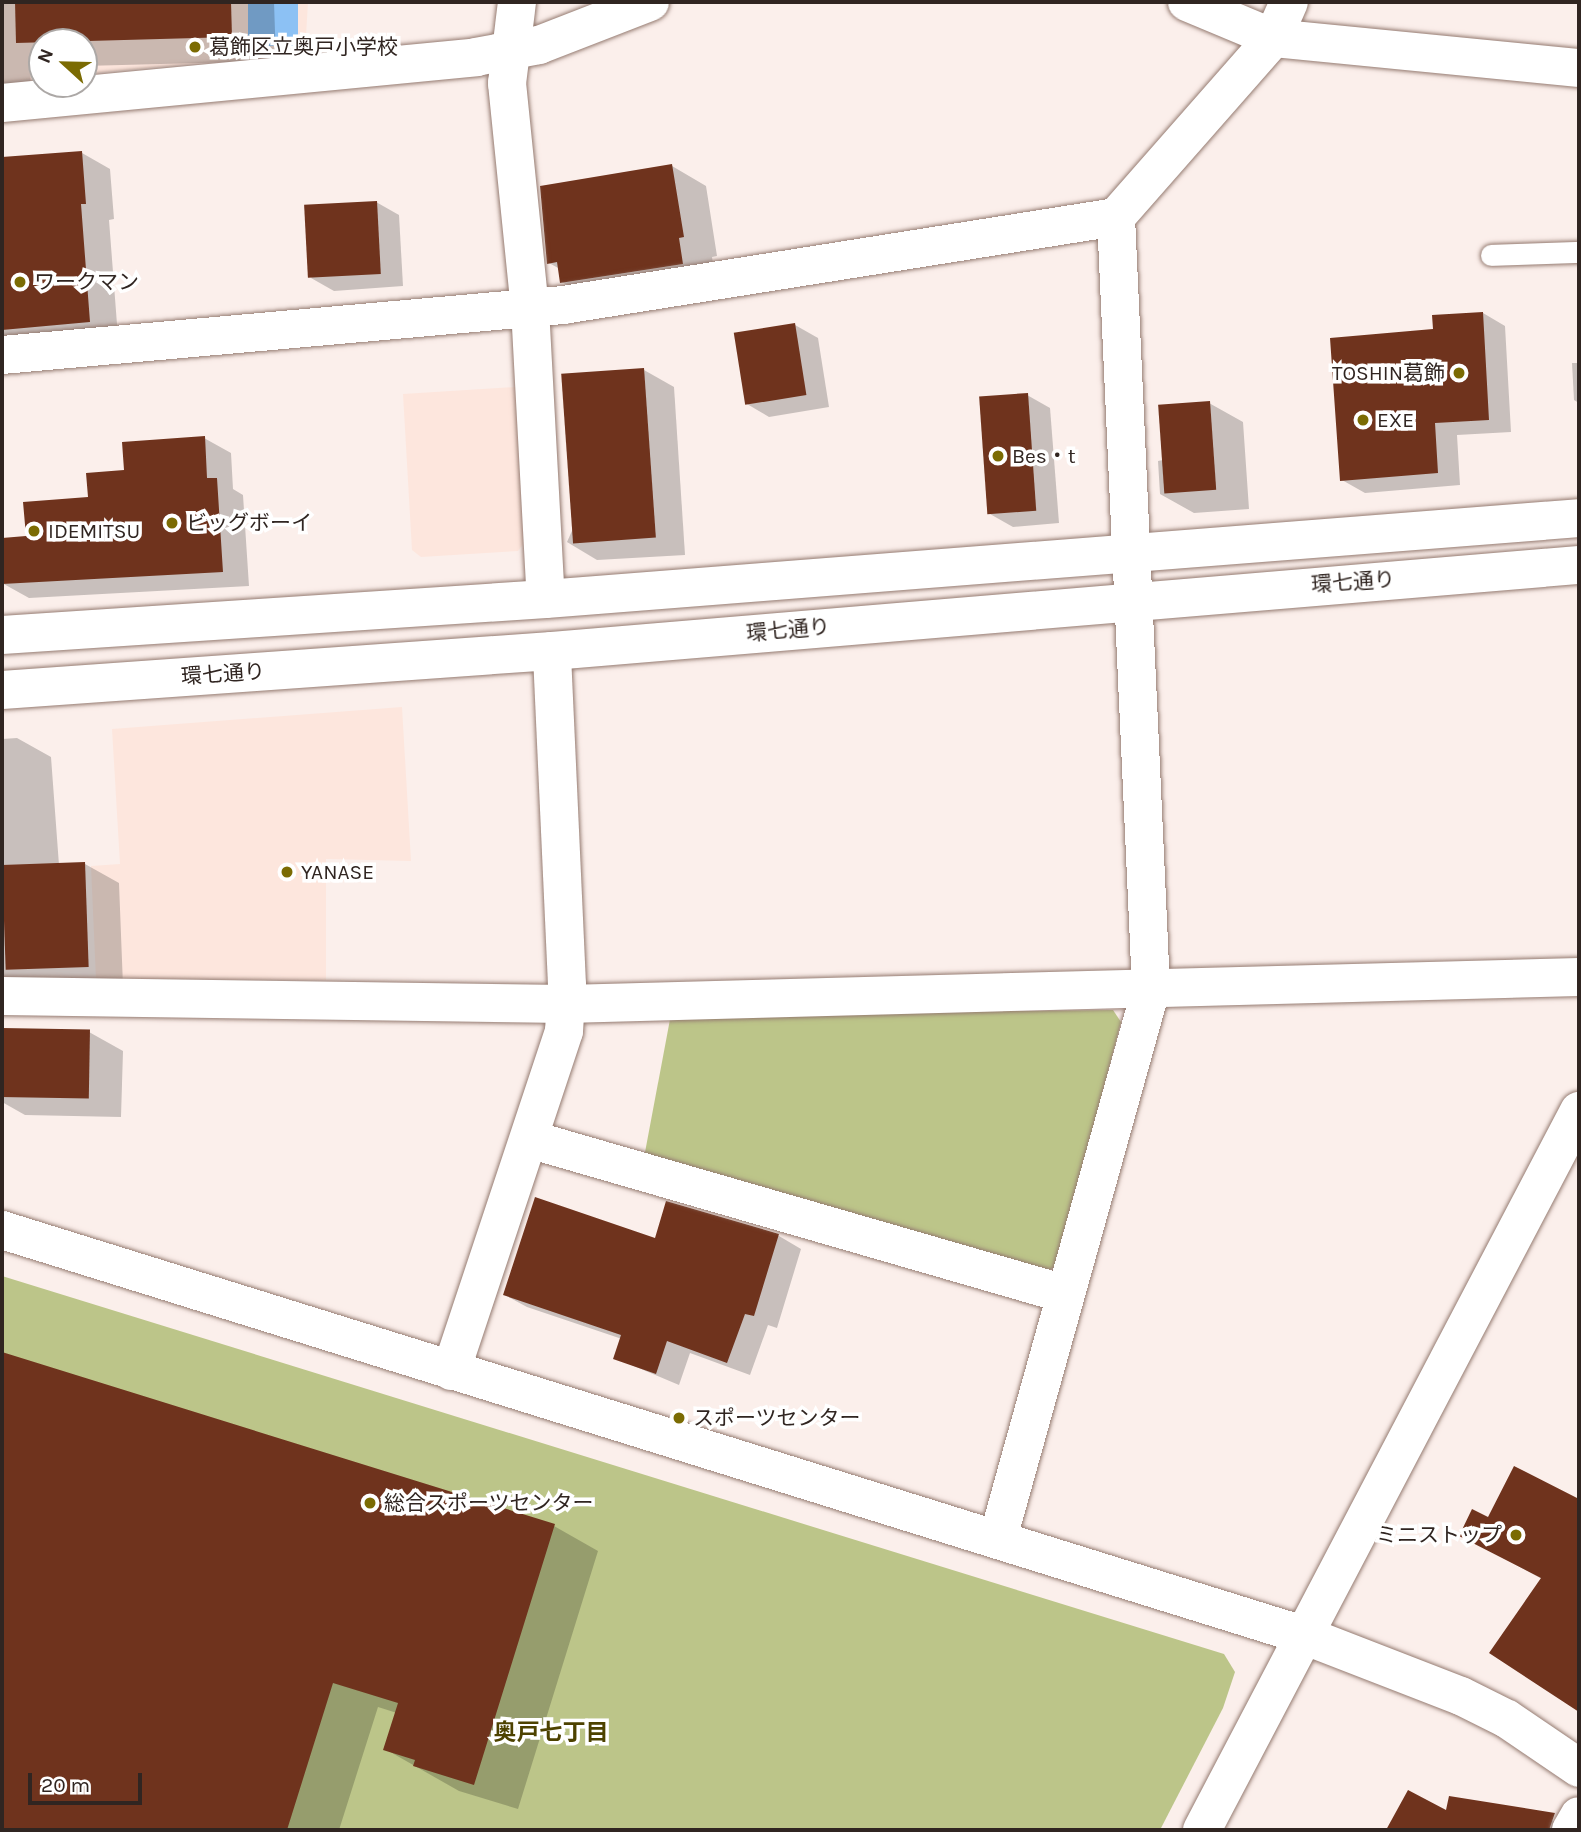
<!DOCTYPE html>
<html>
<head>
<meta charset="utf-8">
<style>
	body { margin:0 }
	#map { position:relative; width:1581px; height:1832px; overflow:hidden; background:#fbefeb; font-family:Karla,"Noto Sans JP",sans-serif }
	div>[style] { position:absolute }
	.built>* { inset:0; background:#fde6dd }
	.green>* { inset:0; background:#bcc589 }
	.water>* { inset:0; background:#8cc1f4; transform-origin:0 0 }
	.shadow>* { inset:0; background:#0003 }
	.building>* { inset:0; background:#6f331d; transform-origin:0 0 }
	.roads { filter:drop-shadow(0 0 2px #957b71) drop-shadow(0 0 2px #957b71) }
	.lane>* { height:21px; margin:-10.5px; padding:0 10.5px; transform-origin:10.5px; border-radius:10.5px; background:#fff }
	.street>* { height:38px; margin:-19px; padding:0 19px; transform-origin:19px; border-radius:19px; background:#fff }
	.secondary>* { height:38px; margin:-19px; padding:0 19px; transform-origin:19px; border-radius:19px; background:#fff }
	.primary>* { height:38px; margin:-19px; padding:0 19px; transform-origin:19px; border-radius:19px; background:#fff }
	.dots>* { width:19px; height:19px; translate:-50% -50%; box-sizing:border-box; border:4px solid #fff; border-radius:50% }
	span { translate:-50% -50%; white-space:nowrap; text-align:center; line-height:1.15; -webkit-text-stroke:7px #fff; paint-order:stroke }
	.poi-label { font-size:21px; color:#302521 }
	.left { translate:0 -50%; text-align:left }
	.right { translate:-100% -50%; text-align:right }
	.street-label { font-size:21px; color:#302521 }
	.neighbourhood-label { font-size:23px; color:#4d4200; font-weight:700 }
	.frame { position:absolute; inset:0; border:4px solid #302521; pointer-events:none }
	.north { position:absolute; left:28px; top:28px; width:70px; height:70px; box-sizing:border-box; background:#fff; border:2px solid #aca8a6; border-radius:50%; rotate:292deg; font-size:19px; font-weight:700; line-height:28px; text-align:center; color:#302521 }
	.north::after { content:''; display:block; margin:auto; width:24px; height:32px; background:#7b6b03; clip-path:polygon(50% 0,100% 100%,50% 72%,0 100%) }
	.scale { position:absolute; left:28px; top:1773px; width:114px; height:32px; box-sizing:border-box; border:4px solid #302521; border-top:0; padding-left:9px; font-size:21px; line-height:24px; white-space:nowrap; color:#302521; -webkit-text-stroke:5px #fff; paint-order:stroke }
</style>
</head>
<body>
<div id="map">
	<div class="built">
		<div style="clip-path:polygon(2px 2px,308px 2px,305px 53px,84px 74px,84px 42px,42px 42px,42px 78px,2px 82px)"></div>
		<div style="clip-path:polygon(516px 387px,524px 543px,518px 551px,421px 557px,412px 550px,403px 394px)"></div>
		<div style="clip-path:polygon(402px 707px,411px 861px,326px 859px,326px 980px,96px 979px,91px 866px,120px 864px,112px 729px)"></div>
	</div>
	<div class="green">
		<div style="clip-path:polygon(1113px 1010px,1121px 1022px,1057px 1266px,1040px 1274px,643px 1163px,671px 1014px)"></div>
		<div style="clip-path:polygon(2px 1276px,1224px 1654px,1235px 1672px,1223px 1708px,1160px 1830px,2px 1830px)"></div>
	</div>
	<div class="water">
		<div style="left:248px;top:2px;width:50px;height:44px"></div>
	</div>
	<div class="shadow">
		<div style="clip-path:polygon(2px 2px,274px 2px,276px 61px,84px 66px,84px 42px,42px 42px,42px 68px,31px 68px,30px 94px,2px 92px)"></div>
		<div style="clip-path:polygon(82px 153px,110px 169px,114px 219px,109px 220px,118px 337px,2px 339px,2px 158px)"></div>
		<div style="clip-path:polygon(672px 166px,706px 186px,717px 256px,712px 257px,716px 283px,595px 302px,562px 282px,560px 269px,549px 263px)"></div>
		<div style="clip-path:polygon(376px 202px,399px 215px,403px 286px,334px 291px,311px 278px)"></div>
		<div style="clip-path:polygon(1483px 313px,1505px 326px,1511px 432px,1457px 435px,1460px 485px,1365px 493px,1342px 480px,1435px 331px)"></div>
		<div style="clip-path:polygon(795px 325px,818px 338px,829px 407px,769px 417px,747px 404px)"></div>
		<div style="clip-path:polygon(1572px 363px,1579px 363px,1579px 403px,1574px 400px)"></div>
		<div style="clip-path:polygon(644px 370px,674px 387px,685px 555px,597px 560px,567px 542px)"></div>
		<div style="clip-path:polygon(1027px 395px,1050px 408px,1059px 523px,1013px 527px,990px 514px)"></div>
		<div style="clip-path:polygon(1209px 403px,1243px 422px,1249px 509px,1194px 513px,1160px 494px,1158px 461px,1163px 460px)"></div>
		<div style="clip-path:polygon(204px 438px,231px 453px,233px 489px,243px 495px,249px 586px,29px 598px,2px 583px,2px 540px,28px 538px,126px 472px)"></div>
		<div style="clip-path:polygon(17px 738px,51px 757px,59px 865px,85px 864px,119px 883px,123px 986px,2px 989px,2px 739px)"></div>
		<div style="clip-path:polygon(2px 1030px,89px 1032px,123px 1051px,121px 1117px,25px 1115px,2px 1102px)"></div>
		<div style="clip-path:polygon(667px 1204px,779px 1236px,801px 1249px,777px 1328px,768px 1325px,750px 1375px,690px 1353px,679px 1385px,615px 1358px,622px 1339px,527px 1307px,505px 1295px,656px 1240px)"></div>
		<div style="clip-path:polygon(2px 1354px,554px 1526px,598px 1551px,518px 1809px,459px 1791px,385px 1749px,397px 1713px,378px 1707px,339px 1830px,2px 1830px)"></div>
		<div style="clip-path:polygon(1515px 1468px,1579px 1501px,1579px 1711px,1491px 1653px,1542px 1579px,1461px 1535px,1489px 1519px)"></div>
		<div style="clip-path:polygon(1409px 1792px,1448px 1813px,1536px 1811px,1562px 1826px,1561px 1830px,1388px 1830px)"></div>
	</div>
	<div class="building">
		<div style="clip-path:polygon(15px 2px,231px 2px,232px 37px,16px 43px)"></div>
		<div style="clip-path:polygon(82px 151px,86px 204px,81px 204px,90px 322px,2px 330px,2px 157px)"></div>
		<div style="clip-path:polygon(672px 164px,684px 237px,679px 238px,683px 264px,560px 283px,557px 262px,547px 264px,540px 186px)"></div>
		<div style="left:377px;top:201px;width:73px;height:73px;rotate:87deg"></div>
		<div style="clip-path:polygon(1483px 312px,1489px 420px,1435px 423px,1438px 473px,1340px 481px,1330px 338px,1433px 329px,1432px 315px)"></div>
		<div style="left:795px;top:323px;width:73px;height:62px;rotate:81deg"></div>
		<div style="left:644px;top:368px;width:170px;height:83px;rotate:86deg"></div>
		<div style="left:1028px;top:393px;width:118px;height:49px;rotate:86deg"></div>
		<div style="left:1210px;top:401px;width:89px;height:52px;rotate:86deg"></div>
		<div style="clip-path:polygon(205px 436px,207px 478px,217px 478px,223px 572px,2px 584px,2px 538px,26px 536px,23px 502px,88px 497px,86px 473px,124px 470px,122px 442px)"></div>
		<div style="left:85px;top:862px;width:105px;height:83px;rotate:88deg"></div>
		<div style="left:2px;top:1028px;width:88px;height:69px;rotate:1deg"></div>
		<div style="clip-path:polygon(535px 1197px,655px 1238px,666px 1201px,779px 1234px,754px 1316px,745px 1314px,727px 1363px,667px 1341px,656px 1374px,613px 1359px,621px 1335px,503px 1295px)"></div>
		<div style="clip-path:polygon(2px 1352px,555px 1524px,474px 1785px,413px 1766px,415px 1760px,383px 1750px,398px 1703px,333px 1683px,287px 1830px,2px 1830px)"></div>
		<div style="clip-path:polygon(1514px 1466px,1579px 1499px,1579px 1712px,1489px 1653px,1541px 1578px,1459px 1536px,1472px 1509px,1488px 1517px)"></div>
		<div style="clip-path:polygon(1408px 1790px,1446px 1810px,1449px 1796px,1555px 1813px,1549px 1830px,1386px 1830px)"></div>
	</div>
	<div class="roads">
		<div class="lane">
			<div style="left:1491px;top:255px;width:88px;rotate:-2deg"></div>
		</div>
		<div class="street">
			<div style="left:517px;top:2px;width:82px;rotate:97deg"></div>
			<div style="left:507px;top:83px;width:226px;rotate:84.2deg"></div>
			<div style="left:530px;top:308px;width:291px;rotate:86.9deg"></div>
			<div style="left:1187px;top:2px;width:93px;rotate:22.7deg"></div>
			<div style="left:1273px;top:38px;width:307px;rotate:5.6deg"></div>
			<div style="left:2px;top:103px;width:476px;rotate:-5.5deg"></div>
			<div style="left:476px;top:57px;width:64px;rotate:-10.8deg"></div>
			<div style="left:539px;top:45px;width:119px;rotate:-21.2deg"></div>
			<div style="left:1116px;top:217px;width:238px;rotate:-48.7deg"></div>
			<div style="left:1273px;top:38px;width:39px;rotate:-66deg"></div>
			<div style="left:2px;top:355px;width:563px;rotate:-5.09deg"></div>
			<div style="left:563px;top:305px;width:560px;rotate:-9.04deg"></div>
			<div style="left:1116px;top:217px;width:773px;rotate:87.4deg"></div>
			<div style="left:1151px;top:989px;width:570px;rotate:105.57deg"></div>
			<div style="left:2px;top:996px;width:564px;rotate:0.81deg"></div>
			<div style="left:566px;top:1004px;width:1013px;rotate:-1.53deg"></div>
			<div style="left:529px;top:1139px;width:558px;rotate:16.13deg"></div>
			<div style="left:451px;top:1371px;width:358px;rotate:-71.6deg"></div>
			<div style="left:564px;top:1031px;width:46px;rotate:-86.3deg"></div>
			<div style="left:567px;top:985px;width:334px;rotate:-92.6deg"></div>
			<div style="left:1202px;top:1830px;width:812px;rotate:-62.33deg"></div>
			<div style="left:1571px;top:1830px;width:16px;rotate:-60deg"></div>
		</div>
		<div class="secondary">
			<div style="left:2px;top:1230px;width:1366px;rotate:17.29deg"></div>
			<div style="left:1306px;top:1636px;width:166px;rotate:21.2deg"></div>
			<div style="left:1461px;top:1696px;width:51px;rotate:26.6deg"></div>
			<div style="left:1507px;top:1719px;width:87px;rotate:34.2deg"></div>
		</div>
		<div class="primary">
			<div style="left:2px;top:635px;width:545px;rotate:-3.79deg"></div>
			<div style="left:546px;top:599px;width:1036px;rotate:-4.48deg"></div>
			<div style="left:2px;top:690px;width:551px;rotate:-4.06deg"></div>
			<div style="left:552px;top:651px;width:1031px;rotate:-4.79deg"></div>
		</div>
	</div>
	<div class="dots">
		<div style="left:195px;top:47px;background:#7b6b03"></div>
		<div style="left:20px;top:282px;background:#7b6b03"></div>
		<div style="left:1459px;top:373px;background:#7b6b03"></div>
		<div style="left:1363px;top:420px;background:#7b6b03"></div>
		<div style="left:998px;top:456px;background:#7b6b03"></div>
		<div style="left:172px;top:523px;background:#7b6b03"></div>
		<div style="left:34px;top:531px;background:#7b6b03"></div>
		<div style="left:287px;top:872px;background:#7b6b03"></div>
		<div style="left:679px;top:1418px;background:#7b6b03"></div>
		<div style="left:370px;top:1503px;background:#7b6b03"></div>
		<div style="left:1516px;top:1535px;background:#7b6b03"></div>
	</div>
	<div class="poi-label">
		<span class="left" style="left:209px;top:47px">葛飾区立奥戸小学校</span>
		<span class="left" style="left:34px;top:282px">ワークマン</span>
		<span class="right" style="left:1445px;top:373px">TOSHIN葛飾</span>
		<span class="left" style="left:1377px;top:420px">EXE</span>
		<span class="left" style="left:1012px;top:456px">Bes・t</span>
		<span class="left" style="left:186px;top:523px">ビッグボーイ</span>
		<span class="left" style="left:48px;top:531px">IDEMITSU</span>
		<span class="left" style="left:301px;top:872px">YANASE</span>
		<span class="left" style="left:693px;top:1418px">スポーツセンター</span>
		<span class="left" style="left:384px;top:1503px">総合スポーツセンター</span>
		<span class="right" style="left:1502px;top:1535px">ミニストップ</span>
	</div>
	<div class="street-label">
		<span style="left:1353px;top:582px;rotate:-4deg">環七通り</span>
		<span style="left:788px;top:630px;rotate:-5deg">環七通り</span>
		<span style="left:223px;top:674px;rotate:-4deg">環七通り</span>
	</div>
	<div class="neighbourhood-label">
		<span style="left:551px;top:1733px">奥戸七丁目</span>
	</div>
	<div class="frame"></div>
	<div class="north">N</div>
	<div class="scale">20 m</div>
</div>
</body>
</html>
